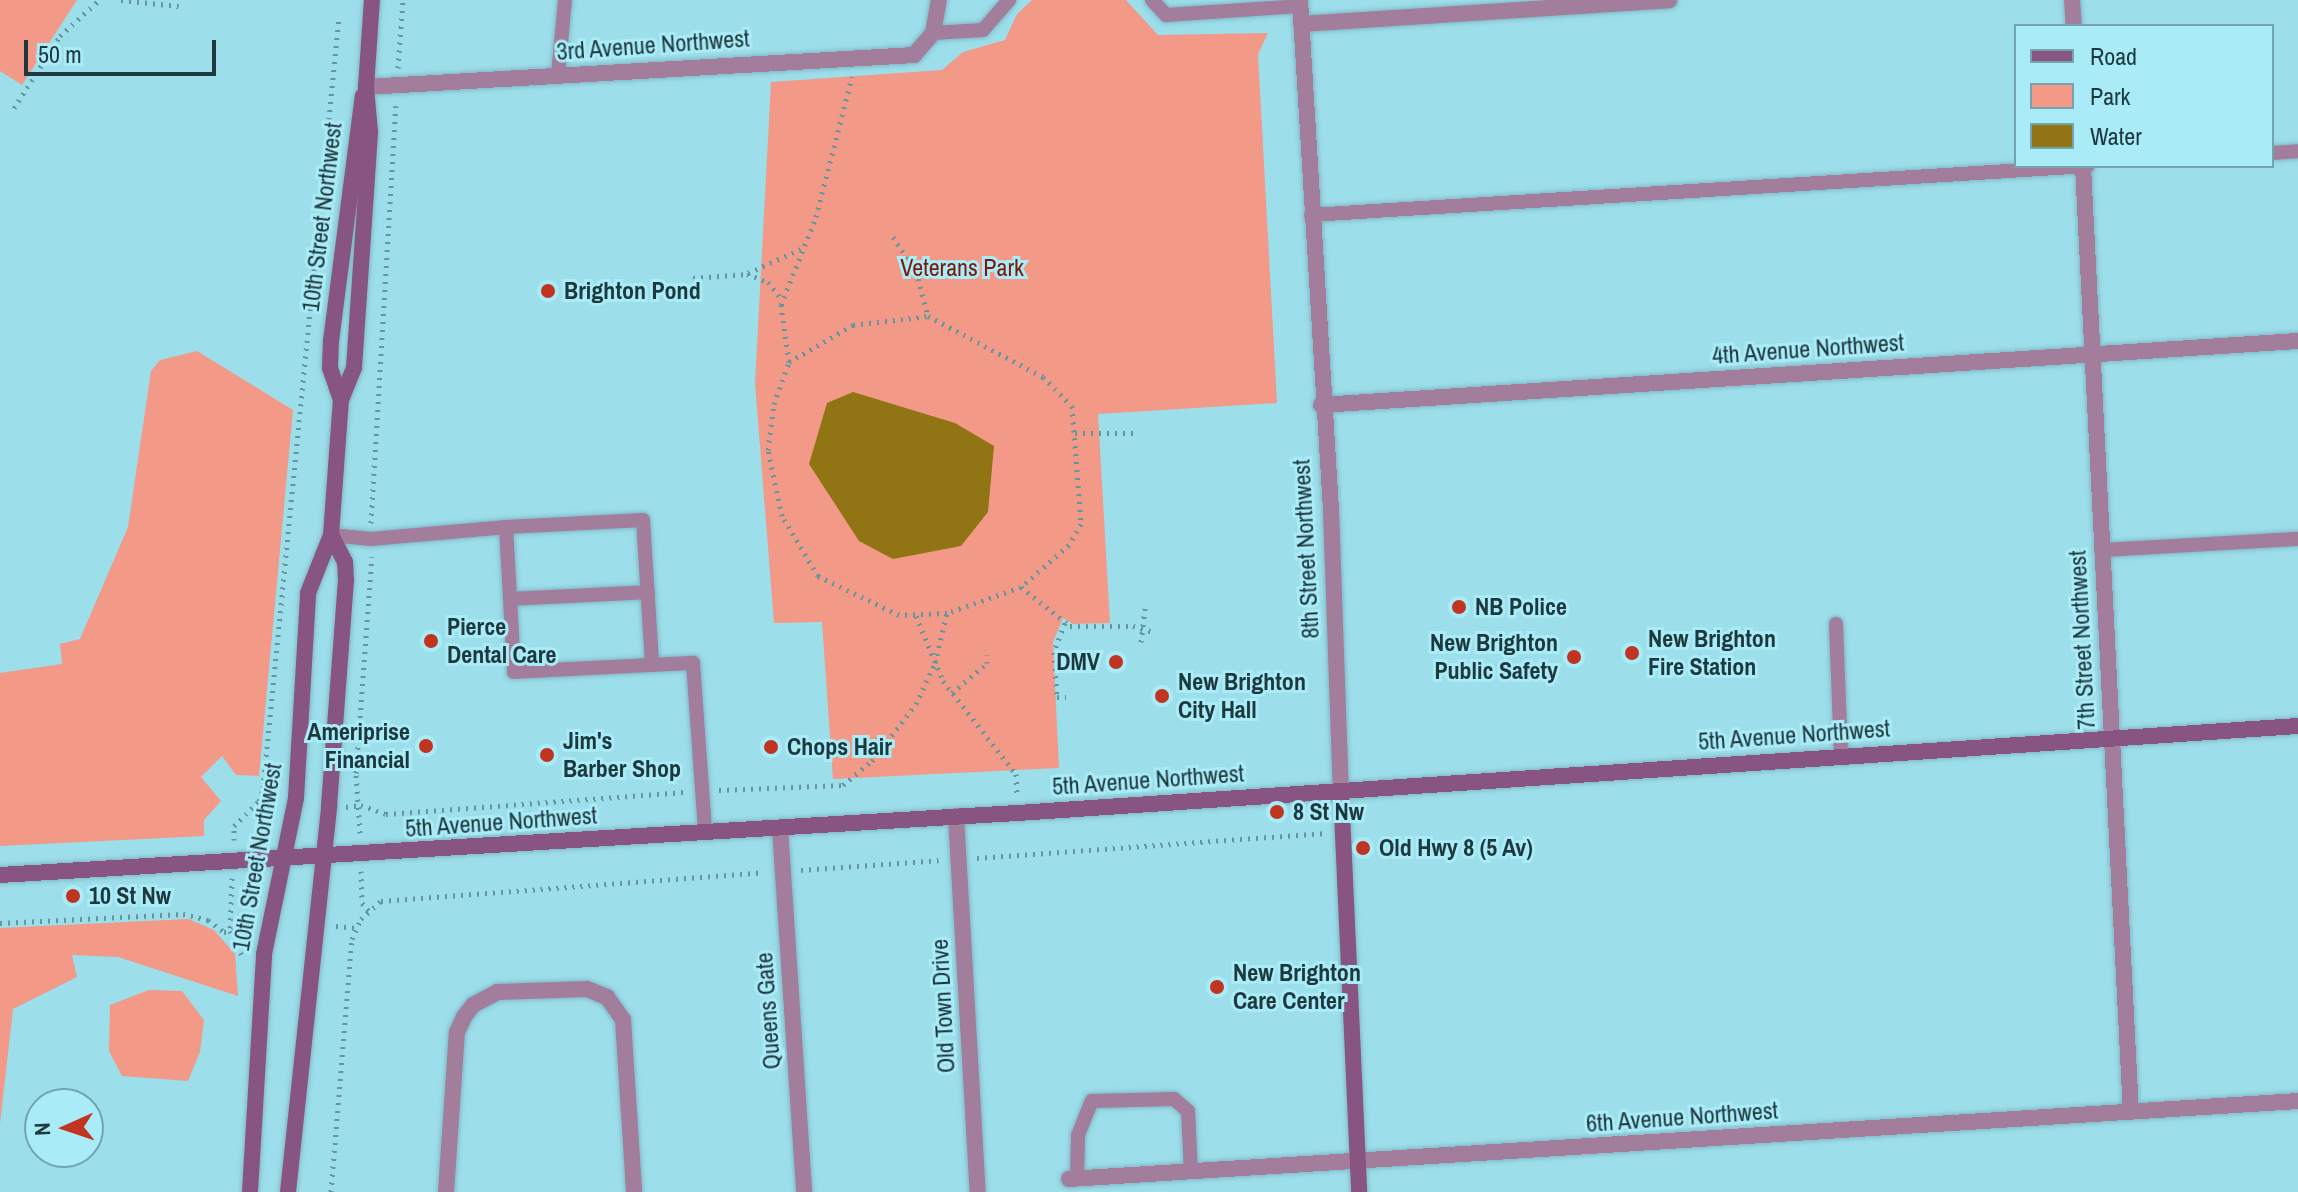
<!DOCTYPE html>
<html>
<head>
<meta charset="utf-8">
<style>
  body { margin:0 }
  #map { position:relative; width:2298px; height:1192px; overflow:hidden; background:#9ddeeb; font-family:"Archivo Narrow",sans-serif }
  div>[style] { position:absolute }
  .green>* { inset:0; background:#f29988 }
  .water>* { inset:0; background:#917514 }
  .path>* { height:5px; margin-top:-2.5px; transform-origin:0; background:repeating-linear-gradient(90deg,#65969f 0 2px,transparent 0 8px) }
  .roads { filter:drop-shadow(0 0 2px #81bac5) drop-shadow(0 0 2px #81bac5) }
  .lane>* { height:14px; margin:-7px; padding:0 7px; transform-origin:7px; border-radius:7px; background:#a27d9c }
  .street>* { height:16px; margin:-8px; padding:0 8px; transform-origin:8px; border-radius:8px; background:#a27d9c }
  .secondary>* { height:16px; margin:-8px; padding:0 8px; transform-origin:8px; border-radius:8px; background:#885482 }
  .dots>* { width:22px; height:22px; translate:-50% -50%; box-sizing:border-box; border:4px solid #aaebf8; border-radius:50% }
  span { translate:-50% -50%; white-space:nowrap; text-align:center; line-height:1.15; -webkit-text-stroke:6px #aaebf8; paint-order:stroke }
  .street-label { font-size:24px; color:#1e393e }
  .park-label { font-size:24px; color:#7b190b }
  .poi-label { font-size:24px; color:#1e393e; font-weight:700 }
  .left { translate:0 -50%; text-align:left }
  .right { translate:-100% -50%; text-align:right }
  .legend { position:absolute; left:2014px; top:24px; width:260px; height:144px; box-sizing:border-box; background:#aaebf8; border:2px solid #72a4ae; margin:0; padding:10px 14px; list-style:none; font-size:24px; color:#1e393e }
  .legend li { display:flex; align-items:center; gap:16px; height:40px }
  .legend b { width:40px; border:2px solid #72a4ae }
  .north { position:absolute; left:24px; top:1088px; width:80px; height:80px; box-sizing:border-box; background:#aaebf8; border:2px solid #72a4ae; border-radius:50%; rotate:267deg; font-size:22px; font-weight:700; line-height:32px; text-align:center; color:#1e393e }
  .north::after { content:''; display:block; margin:auto; width:28px; height:36px; background:#c03420; clip-path:polygon(50% 0,100% 100%,50% 72%,0 100%) }
  .scale { position:absolute; left:24px; top:40px; width:192px; height:36px; box-sizing:border-box; border:4px solid #1e393e; border-top:0; padding-left:10px; font-size:24px; line-height:28px; white-space:nowrap; color:#1e393e; -webkit-text-stroke:6px #aaebf8; paint-order:stroke }
</style>
</head>
<body>
<div id="map">
  <div class="green">
    <div style="clip-path:polygon(0 0,77px 0,22px 85px,0 71px)"></div>
    <div style="clip-path:polygon(1032px 0,1126px 0,1158px 35px,1268px 33px,1258px 54px,1277px 403px,1098px 414px,1110px 623px,1073px 624px,1063px 618px,1053px 642px,1059px 768px,833px 779px,822px 622px,774px 623px,755px 383px,771px 82px,942px 70px,963px 52px,1005px 40px,1017px 14px)"></div>
    <div style="clip-path:polygon(197px 351px,293px 410px,259px 776px,236px 775px,222px 756px,201px 777px,221px 801px,204px 820px,204px 836px,0 846px,0 673px,62px 664px,60px 644px,80px 639px,128px 527px,151px 371px,160px 360px)"></div>
    <div style="clip-path:polygon(188px 919px,214px 930px,235px 954px,238px 996px,118px 957px,72px 955px,77px 977px,13px 1009px,0 1124px,0 928px)"></div>
    <div style="clip-path:polygon(149px 990px,182px 991px,204px 1020px,200px 1052px,188px 1081px,122px 1076px,109px 1051px,110px 1005px)"></div>
  </div>
  <div class="water">
    <div style="clip-path:polygon(853px 392px,955px 423px,994px 446px,988px 512px,961px 546px,893px 559px,859px 541px,809px 464px,827px 403px)"></div>
  </div>
  <div class="path">
    <div style="left:121px;top:0;width:58px;rotate:5.9deg"></div>
    <div style="left:398px;top:68px;width:68px;rotate:-85.8deg"></div>
    <div style="left:14px;top:108px;width:85px;rotate:-57.4deg"></div>
    <div style="left:60px;top:36px;width:53px;rotate:-42.7deg"></div>
    <div style="left:893px;top:237px;width:41px;rotate:55.9deg"></div>
    <div style="left:916px;top:271px;width:47px;rotate:75.1deg"></div>
    <div style="left:748px;top:273px;width:60px;rotate:-24.4deg"></div>
    <div style="left:693px;top:278px;width:54px;rotate:-4.2deg"></div>
    <div style="left:747px;top:274px;width:22px;rotate:21deg"></div>
    <div style="left:768px;top:282px;width:22px;rotate:51deg"></div>
    <div style="left:789px;top:362px;width:74px;rotate:-30deg"></div>
    <div style="left:853px;top:325px;width:76px;rotate:-6.8deg"></div>
    <div style="left:928px;top:316px;width:130px;rotate:27.9deg"></div>
    <div style="left:1043px;top:377px;width:41px;rotate:45deg"></div>
    <div style="left:1072px;top:406px;width:118px;rotate:85.6deg"></div>
    <div style="left:1081px;top:524px;width:24px;rotate:120deg"></div>
    <div style="left:1069px;top:545px;width:64px;rotate:138.8deg"></div>
    <div style="left:1021px;top:587px;width:78px;rotate:160.6deg"></div>
    <div style="left:947px;top:613px;width:48px;rotate:177.6deg"></div>
    <div style="left:899px;top:615px;width:90px;rotate:-154.3deg"></div>
    <div style="left:818px;top:576px;width:70px;rotate:-121deg"></div>
    <div style="left:782px;top:516px;width:67px;rotate:-102deg"></div>
    <div style="left:768px;top:450px;width:46px;rotate:-82.6deg"></div>
    <div style="left:774px;top:404px;width:45px;rotate:-70.3deg"></div>
    <div style="left:789px;top:362px;width:58px;rotate:-98deg"></div>
    <div style="left:781px;top:305px;width:95px;rotate:-68.3deg"></div>
    <div style="left:816px;top:217px;width:145px;rotate:-75.6deg"></div>
    <div style="left:1075px;top:433px;width:60px"></div>
    <div style="left:371px;top:523px;width:418px;rotate:-86.6deg"></div>
    <div style="left:1021px;top:587px;width:63px;rotate:38.5deg"></div>
    <div style="left:1070px;top:626px;width:63px"></div>
    <div style="left:1133px;top:626px;width:21px;rotate:17deg"></div>
    <div style="left:916px;top:616px;width:70px;rotate:67.4deg"></div>
    <div style="left:943px;top:681px;width:118px;rotate:51.9deg"></div>
    <div style="left:1016px;top:774px;width:22px;rotate:87deg"></div>
    <div style="left:1065px;top:623px;width:31px;rotate:111deg"></div>
    <div style="left:1054px;top:652px;width:45px;rotate:86.2deg"></div>
    <div style="left:1057px;top:697px;width:9px"></div>
    <div style="left:1141px;top:642px;width:39px;rotate:-83deg"></div>
    <div style="left:1256px;top:678px;width:39px;rotate:-3deg"></div>
    <div style="left:952px;top:693px;width:46px;rotate:-40.6deg"></div>
    <div style="left:987px;top:663px;width:8px;rotate:-90deg"></div>
    <div style="left:719px;top:790px;width:124px;rotate:-2.3deg"></div>
    <div style="left:843px;top:785px;width:38px;rotate:-40deg"></div>
    <div style="left:872px;top:761px;width:72px;rotate:-52.3deg"></div>
    <div style="left:916px;top:704px;width:45px;rotate:-65.1deg"></div>
    <div style="left:935px;top:663px;width:51px;rotate:-76.5deg"></div>
    <div style="left:346px;top:807px;width:15px;rotate:-8deg"></div>
    <div style="left:361px;top:805px;width:27px;rotate:20deg"></div>
    <div style="left:386px;top:814px;width:300px;rotate:-4.2deg"></div>
    <div style="left:360px;top:833px;width:60px;rotate:-93.8deg"></div>
    <div style="left:356px;top:773px;width:217px;rotate:-85.8deg"></div>
    <div style="left:234px;top:840px;width:14px;rotate:-90deg"></div>
    <div style="left:234px;top:826px;width:35px;rotate:-45deg"></div>
    <div style="left:259px;top:801px;width:14px;rotate:-73deg"></div>
    <div style="left:263px;top:788px;width:775px;rotate:-84.37deg"></div>
    <div style="left:977px;top:858px;width:350px;rotate:-4.1deg"></div>
    <div style="left:801px;top:870px;width:138px;rotate:-4.1deg"></div>
    <div style="left:361px;top:871px;width:32px;rotate:88deg"></div>
    <div style="left:362px;top:903px;width:11px;rotate:49deg"></div>
    <div style="left:232px;top:878px;width:53px;rotate:92.2deg"></div>
    <div style="left:230px;top:931px;width:30px;rotate:64deg"></div>
    <div style="left:0;top:923px;width:183px;rotate:-2.8deg"></div>
    <div style="left:183px;top:914px;width:26px;rotate:13deg"></div>
    <div style="left:208px;top:920px;width:20px;rotate:37deg"></div>
    <div style="left:224px;top:932px;width:26px;rotate:-4deg"></div>
    <div style="left:336px;top:926px;width:20px;rotate:6deg"></div>
    <div style="left:331px;top:1192px;width:254px;rotate:-85.3deg"></div>
    <div style="left:352px;top:939px;width:22px;rotate:-66deg"></div>
    <div style="left:361px;top:919px;width:27px;rotate:-42deg"></div>
    <div style="left:381px;top:901px;width:384px;rotate:-4.3deg"></div>
  </div>
  <div class="roads">
    <div class="lane">
      <div style="left:1152px;top:0;width:21px;rotate:47deg"></div>
      <div style="left:1166px;top:15px;width:134px;rotate:-3.8deg"></div>
      <div style="left:933px;top:33px;width:50px;rotate:-3.4deg"></div>
      <div style="left:983px;top:30px;width:40px;rotate:-49deg"></div>
      <div style="left:558px;top:75px;width:75px;rotate:-84.7deg"></div>
      <div style="left:2272px;top:153px;width:26px;rotate:-4deg"></div>
      <div style="left:1311px;top:215px;width:778px;rotate:-3.61deg"></div>
      <div style="left:506px;top:527px;width:137px;rotate:-2.9deg"></div>
      <div style="left:643px;top:520px;width:145px;rotate:86.4deg"></div>
      <div style="left:331px;top:535px;width:40px;rotate:5.7deg"></div>
      <div style="left:371px;top:539px;width:136px;rotate:-5.1deg"></div>
      <div style="left:506px;top:527px;width:145px;rotate:86.8deg"></div>
      <div style="left:514px;top:672px;width:179px;rotate:-2.9deg"></div>
      <div style="left:693px;top:663px;width:169px;rotate:85.9deg"></div>
      <div style="left:2101px;top:550px;width:197px;rotate:-3.2deg"></div>
      <div style="left:511px;top:599px;width:137px;rotate:-2.9deg"></div>
      <div style="left:1836px;top:624px;width:132px;rotate:87.8deg"></div>
      <div style="left:1077px;top:1179px;width:44px;rotate:-88.7deg"></div>
      <div style="left:1078px;top:1135px;width:37px;rotate:-68deg"></div>
      <div style="left:1092px;top:1101px;width:82px;rotate:-1.4deg"></div>
      <div style="left:1174px;top:1099px;width:18px;rotate:41deg"></div>
      <div style="left:1188px;top:1111px;width:61px;rotate:87.2deg"></div>
    </div>
    <div class="street">
      <div style="left:1300px;top:0;width:511px;rotate:86.52deg"></div>
      <div style="left:1331px;top:510px;width:281px;rotate:88deg"></div>
      <div style="left:2072px;top:0;width:26px;rotate:86deg"></div>
      <div style="left:1301px;top:24px;width:369px;rotate:-3.7deg"></div>
      <div style="left:366px;top:87px;width:549px;rotate:-3.34deg"></div>
      <div style="left:914px;top:55px;width:29px;rotate:-49deg"></div>
      <div style="left:933px;top:33px;width:34px;rotate:-80deg"></div>
      <div style="left:2083px;top:166px;width:947px;rotate:87.1deg"></div>
      <div style="left:1321px;top:405px;width:979px;rotate:-3.75deg"></div>
      <div style="left:956px;top:816px;width:377px;rotate:86.7deg"></div>
      <div style="left:780px;top:828px;width:365px;rotate:86.2deg"></div>
      <div style="left:1069px;top:1179px;width:1231px;rotate:-3.63deg"></div>
      <div style="left:446px;top:1192px;width:160px;rotate:-86.1deg"></div>
      <div style="left:457px;top:1032px;width:17px;rotate:-65deg"></div>
      <div style="left:464px;top:1017px;width:15px;rotate:-53deg"></div>
      <div style="left:473px;top:1005px;width:27px;rotate:-28deg"></div>
      <div style="left:497px;top:992px;width:90px;rotate:-1.9deg"></div>
      <div style="left:587px;top:989px;width:22px;rotate:22deg"></div>
      <div style="left:607px;top:997px;width:28px;rotate:55deg"></div>
      <div style="left:623px;top:1020px;width:172px;rotate:86.3deg"></div>
    </div>
    <div class="secondary">
      <div style="left:341px;top:400px;width:34px;rotate:-109deg"></div>
      <div style="left:330px;top:368px;width:27px;rotate:-88deg"></div>
      <div style="left:331px;top:341px;width:247px;rotate:-82.6deg"></div>
      <div style="left:1341px;top:791px;width:401px;rotate:87.4deg"></div>
      <div style="left:0;top:875px;width:1020px;rotate:-3.49deg"></div>
      <div style="left:1018px;top:813px;width:1283px;rotate:-3.89deg"></div>
      <div style="left:250px;top:1192px;width:238px;rotate:-86.6deg"></div>
      <div style="left:264px;top:954px;width:159px;rotate:-78.4deg"></div>
      <div style="left:296px;top:798px;width:205px;rotate:-86.6deg"></div>
      <div style="left:308px;top:593px;width:62px;rotate:-68.4deg"></div>
      <div style="left:331px;top:535px;width:135px;rotate:-85.8deg"></div>
      <div style="left:341px;top:400px;width:35px;rotate:-68deg"></div>
      <div style="left:354px;top:368px;width:237px;rotate:-86.1deg"></div>
      <div style="left:370px;top:132px;width:45px;rotate:-95.1deg"></div>
      <div style="left:366px;top:87px;width:87px;rotate:-86.1deg"></div>
      <div style="left:288px;top:1192px;width:388px;rotate:-83.9deg"></div>
      <div style="left:329px;top:806px;width:227px;rotate:-85.7deg"></div>
      <div style="left:346px;top:580px;width:18px;rotate:-93deg"></div>
      <div style="left:345px;top:562px;width:30px;rotate:-117deg"></div>
    </div>
  </div>
  <div class="dots">
    <div style="left:548px;top:291px;background:#c03420"></div>
    <div style="left:1459px;top:607px;background:#c03420"></div>
    <div style="left:431px;top:641px;background:#c03420"></div>
    <div style="left:1632px;top:653px;background:#c03420"></div>
    <div style="left:1574px;top:657px;background:#c03420"></div>
    <div style="left:1116px;top:662px;background:#c03420"></div>
    <div style="left:1162px;top:696px;background:#c03420"></div>
    <div style="left:426px;top:746px;background:#c03420"></div>
    <div style="left:771px;top:747px;background:#c03420"></div>
    <div style="left:547px;top:755px;background:#c03420"></div>
    <div style="left:1277px;top:812px;background:#c03420"></div>
    <div style="left:1363px;top:848px;background:#c03420"></div>
    <div style="left:73px;top:896px;background:#c03420"></div>
    <div style="left:1217px;top:987px;background:#c03420"></div>
  </div>
  <div class="street-label">
    <span style="left:653px;top:45px;rotate:-4deg">3rd Avenue Northwest</span>
    <span style="left:322px;top:217px;rotate:-83deg">10th Street Northwest</span>
    <span style="left:1808px;top:349px;rotate:-4deg">4th Avenue Northwest</span>
    <span style="left:1306px;top:549px;rotate:-93deg">8th Street Northwest</span>
    <span style="left:2082px;top:640px;rotate:-93deg">7th Street Northwest</span>
    <span style="left:1794px;top:735px;rotate:-4deg">5th Avenue Northwest</span>
    <span style="left:1148px;top:780px;rotate:-4deg">5th Avenue Northwest</span>
    <span style="left:501px;top:822px;rotate:-4deg">5th Avenue Northwest</span>
    <span style="left:257px;top:857px;rotate:-80deg">10th Street Northwest</span>
    <span style="left:943px;top:1006px;rotate:-93deg">Old Town Drive</span>
    <span style="left:768px;top:1011px;rotate:-94deg">Queens Gate</span>
    <span style="left:1682px;top:1117px;rotate:-4deg">6th Avenue Northwest</span>
  </div>
  <div class="park-label">
    <span style="left:962px;top:268px">Veterans Park</span>
  </div>
  <div class="poi-label">
    <span class="left" style="left:564px;top:291px">Brighton Pond</span>
    <span class="left" style="left:1475px;top:607px">NB Police</span>
    <span class="left" style="left:447px;top:641px">Pierce<br>Dental Care</span>
    <span class="left" style="left:1648px;top:653px">New Brighton<br>Fire Station</span>
    <span class="right" style="left:1558px;top:657px">New Brighton<br>Public Safety</span>
    <span class="right" style="left:1100px;top:662px">DMV</span>
    <span class="left" style="left:1178px;top:696px">New Brighton<br>City Hall</span>
    <span class="right" style="left:410px;top:746px">Ameriprise<br>Financial</span>
    <span class="left" style="left:563px;top:755px">Jim's<br>Barber Shop</span>
    <span class="left" style="left:787px;top:747px">Chops Hair</span>
    <span class="left" style="left:1293px;top:812px">8 St Nw</span>
    <span class="left" style="left:1379px;top:848px">Old Hwy 8 (5 Av)</span>
    <span class="left" style="left:89px;top:896px">10 St Nw</span>
    <span class="left" style="left:1233px;top:987px">New Brighton<br>Care Center</span>
  </div>
  <ul class="legend">
  <li><b style="height:10px;background:#885482"></b>Road</li>
  <li><b style="height:22px;background:#f29988"></b>Park</li>
  <li><b style="height:22px;background:#917514"></b>Water</li>
  </ul>
  <div class="north">N</div>
  <div class="scale">50 m</div>
</div>
</body>
</html>
